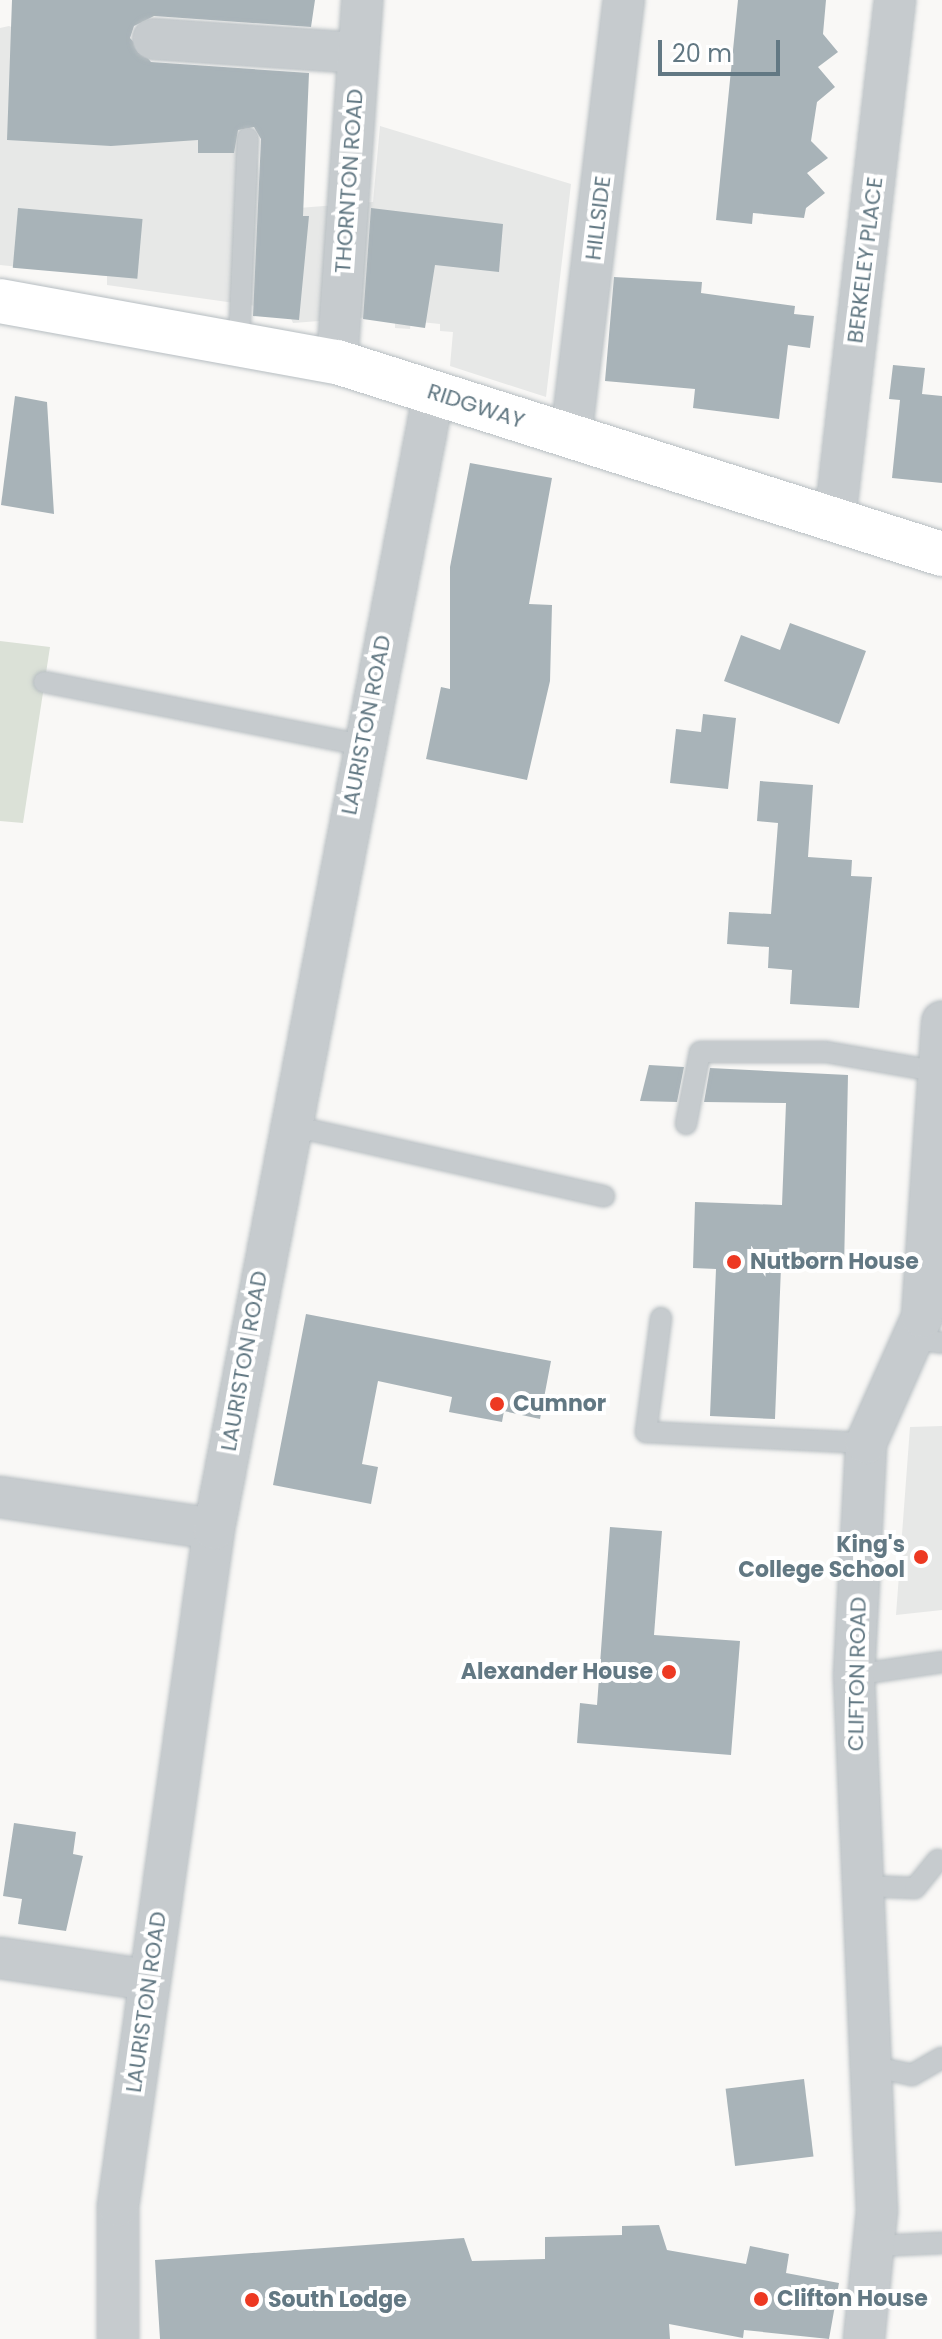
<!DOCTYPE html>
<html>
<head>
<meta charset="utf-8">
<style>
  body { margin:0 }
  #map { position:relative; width:942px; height:2339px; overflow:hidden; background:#f9f8f6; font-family:Poppins,sans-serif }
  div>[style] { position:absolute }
  .built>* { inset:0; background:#e7e8e7 }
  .green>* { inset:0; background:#dbe1d7 }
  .building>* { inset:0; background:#a8b3b8; transform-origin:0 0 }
  .roads { filter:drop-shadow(0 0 2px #b6bdc1) drop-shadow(0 0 2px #b6bdc1) }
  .lane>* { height:20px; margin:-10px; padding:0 10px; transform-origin:10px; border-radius:10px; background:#c6cbce }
  .street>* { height:40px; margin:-20px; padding:0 20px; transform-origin:20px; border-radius:20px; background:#c6cbce }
  .secondary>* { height:44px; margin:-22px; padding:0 22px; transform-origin:22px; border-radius:22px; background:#fff }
  .dots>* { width:22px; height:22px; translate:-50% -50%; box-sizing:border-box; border:4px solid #fff; border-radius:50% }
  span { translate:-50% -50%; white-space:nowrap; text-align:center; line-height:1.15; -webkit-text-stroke:8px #fff; paint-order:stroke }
  .street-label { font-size:22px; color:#627883 }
  .poi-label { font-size:22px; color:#627883; font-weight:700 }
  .left { translate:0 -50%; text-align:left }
  .right { translate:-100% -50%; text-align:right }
  .scale { position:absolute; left:658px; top:40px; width:122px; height:36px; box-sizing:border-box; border:4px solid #627883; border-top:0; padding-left:10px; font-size:24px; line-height:28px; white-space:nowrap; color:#627883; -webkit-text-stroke:6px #fff; paint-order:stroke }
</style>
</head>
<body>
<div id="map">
  <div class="built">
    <div style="clip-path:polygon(9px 26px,241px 121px,255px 132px,262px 211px,373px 202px,380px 126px,571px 184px,546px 397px,450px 366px,453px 332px,440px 331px,440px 324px,411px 321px,410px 329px,395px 328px,395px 320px,372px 317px,293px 323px,289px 314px,256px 306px,107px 285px,107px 276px,0 265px,0 28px)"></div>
    <div style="clip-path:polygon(942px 1426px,942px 1610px,896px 1615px,910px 1427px)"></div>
  </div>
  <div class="green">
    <div style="clip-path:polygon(0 641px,50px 647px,23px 823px,0 821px)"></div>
  </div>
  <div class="building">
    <div style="clip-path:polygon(12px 0,315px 0,311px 27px,154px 16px,134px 26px,130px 38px,151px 62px,309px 73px,303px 216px,309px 216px,299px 320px,253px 316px,261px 139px,254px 127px,238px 130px,234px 153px,198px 153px,198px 140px,111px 146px,7px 140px)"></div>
    <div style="clip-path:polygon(738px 0,826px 0,823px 34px,838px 52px,818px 67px,835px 87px,817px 102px,811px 141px,828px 158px,807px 173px,825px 193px,806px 208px,804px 218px,753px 213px,752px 224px,716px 220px)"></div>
    <div style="left:18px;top:208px;width:125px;height:60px;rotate:5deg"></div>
    <div style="clip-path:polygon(371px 208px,503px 224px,499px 272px,435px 265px,425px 328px,363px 319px)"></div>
    <div style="clip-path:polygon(614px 277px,702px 282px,701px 293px,795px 306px,794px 314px,814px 316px,810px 348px,788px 345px,779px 419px,693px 408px,695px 389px,605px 381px)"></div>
    <div style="clip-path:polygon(893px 365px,925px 368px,922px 394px,942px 396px,942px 483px,892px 478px,900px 400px,889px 399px)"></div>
    <div style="clip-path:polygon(15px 396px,47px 402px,54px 514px,1px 505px)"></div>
    <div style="clip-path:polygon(470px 463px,552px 478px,529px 604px,552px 605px,550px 681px,527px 780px,426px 759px,441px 687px,450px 689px,450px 567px)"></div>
    <div style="clip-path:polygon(790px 623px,866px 651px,839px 724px,724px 681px,741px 635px,780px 650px)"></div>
    <div style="clip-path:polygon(703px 714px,736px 718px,728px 789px,670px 783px,676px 729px,701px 732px)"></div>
    <div style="clip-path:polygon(760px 781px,813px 785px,808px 857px,852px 860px,851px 876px,872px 877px,859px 1008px,790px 1004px,792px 970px,768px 968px,769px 947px,727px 944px,729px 912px,771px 914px,778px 823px,757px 821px)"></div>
    <div style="clip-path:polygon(649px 1065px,684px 1067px,677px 1102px,640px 1101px)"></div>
    <div style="clip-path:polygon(710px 1068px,848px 1075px,844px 1269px,781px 1267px,775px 1419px,710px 1416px,716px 1269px,693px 1268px,695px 1202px,782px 1205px,786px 1103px,704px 1102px)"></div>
    <div style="clip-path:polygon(306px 1314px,551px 1361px,540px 1419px,504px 1411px,502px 1422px,449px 1412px,452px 1397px,378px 1381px,362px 1464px,378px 1467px,371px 1504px,273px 1485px)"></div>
    <div style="clip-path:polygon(610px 1527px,662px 1531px,654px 1635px,740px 1641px,731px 1755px,577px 1743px,580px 1703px,597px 1705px)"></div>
    <div style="clip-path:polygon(14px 1823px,76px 1832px,73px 1854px,83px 1856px,66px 1931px,18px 1924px,22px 1899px,3px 1896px)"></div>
    <div style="left:804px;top:2079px;width:78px;height:79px;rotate:83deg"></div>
    <div style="clip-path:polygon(659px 2225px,667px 2250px,746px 2264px,750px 2246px,789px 2254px,786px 2273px,839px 2283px,829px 2339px,744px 2330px,743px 2338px,669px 2324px,670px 2339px,160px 2339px,155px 2260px,464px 2238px,472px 2261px,545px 2259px,545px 2237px,622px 2235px,622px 2226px)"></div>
  </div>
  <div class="roads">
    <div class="lane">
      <div style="left:239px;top:341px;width:203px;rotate:-87.5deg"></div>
      <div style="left:44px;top:682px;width:324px;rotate:11.2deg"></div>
      <div style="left:686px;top:1124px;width:73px;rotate:-79deg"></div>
      <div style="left:700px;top:1052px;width:126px"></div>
      <div style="left:826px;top:1052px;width:115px;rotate:10deg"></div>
      <div style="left:288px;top:1125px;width:324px;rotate:12.7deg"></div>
      <div style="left:661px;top:1318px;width:115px;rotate:97.5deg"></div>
      <div style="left:646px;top:1432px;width:220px;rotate:2.9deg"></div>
      <div style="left:915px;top:1339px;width:27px;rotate:8deg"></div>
      <div style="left:854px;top:1675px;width:89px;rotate:-8.4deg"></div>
      <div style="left:865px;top:1886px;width:50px;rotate:2.3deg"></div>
      <div style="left:915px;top:1888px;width:36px;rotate:-51deg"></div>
      <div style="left:875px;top:2067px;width:38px;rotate:12deg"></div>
      <div style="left:912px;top:2075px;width:34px;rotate:-30deg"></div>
      <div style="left:875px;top:2246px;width:67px;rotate:-2.6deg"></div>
    </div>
    <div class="street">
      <div style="left:153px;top:39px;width:203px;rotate:3.9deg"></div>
      <div style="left:337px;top:362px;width:363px;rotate:-86deg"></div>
      <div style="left:571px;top:436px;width:439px;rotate:-83.1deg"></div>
      <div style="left:835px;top:519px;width:522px;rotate:-83.41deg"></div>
      <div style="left:0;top:1497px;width:216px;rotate:8.5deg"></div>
      <div style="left:0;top:1958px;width:151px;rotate:8.4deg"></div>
      <div style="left:118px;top:2339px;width:133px;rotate:-90deg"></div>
      <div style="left:118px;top:2206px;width:684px;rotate:-81.93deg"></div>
      <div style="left:214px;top:1529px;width:1158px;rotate:-79.05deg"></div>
      <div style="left:864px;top:2339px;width:129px;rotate:-84.2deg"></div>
      <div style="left:877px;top:2211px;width:536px;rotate:-92.46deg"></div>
      <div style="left:854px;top:1675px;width:232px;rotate:-87deg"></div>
      <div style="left:866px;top:1443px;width:138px;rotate:-66deg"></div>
      <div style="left:922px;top:1317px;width:296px;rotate:-86.1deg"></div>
    </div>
    <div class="secondary">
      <div style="left:0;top:301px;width:342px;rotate:10.3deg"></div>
      <div style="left:337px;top:362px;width:635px;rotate:17.61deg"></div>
    </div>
  </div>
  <div class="dots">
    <div style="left:734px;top:1262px;background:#ed3922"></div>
    <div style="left:497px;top:1404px;background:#ed3922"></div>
    <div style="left:921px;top:1557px;background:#ed3922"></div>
    <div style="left:669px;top:1672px;background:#ed3922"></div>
    <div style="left:761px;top:2299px;background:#ed3922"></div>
    <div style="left:252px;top:2300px;background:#ed3922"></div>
  </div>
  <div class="street-label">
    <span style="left:349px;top:181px;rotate:-86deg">THORNTON ROAD</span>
    <span style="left:598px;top:218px;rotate:-83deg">HILLSIDE</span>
    <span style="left:865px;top:260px;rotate:-83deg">BERKELEY PLACE</span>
    <span style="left:476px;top:406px;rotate:18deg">RIDGWAY</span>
    <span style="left:366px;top:725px;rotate:-79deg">LAURISTON ROAD</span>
    <span style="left:244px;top:1361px;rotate:-80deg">LAURISTON ROAD</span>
    <span style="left:857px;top:1674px;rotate:-89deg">CLIFTON ROAD</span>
    <span style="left:146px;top:2002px;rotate:-82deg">LAURISTON ROAD</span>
  </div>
  <div class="poi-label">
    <span class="left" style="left:750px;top:1262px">Nutborn House</span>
    <span class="left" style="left:513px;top:1404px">Cumnor</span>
    <span class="right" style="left:905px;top:1557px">King's<br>College School</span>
    <span class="right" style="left:653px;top:1672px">Alexander House</span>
    <span class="left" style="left:777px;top:2299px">Clifton House</span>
    <span class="left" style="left:268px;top:2300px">South Lodge</span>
  </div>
  <div class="scale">20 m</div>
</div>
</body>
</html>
